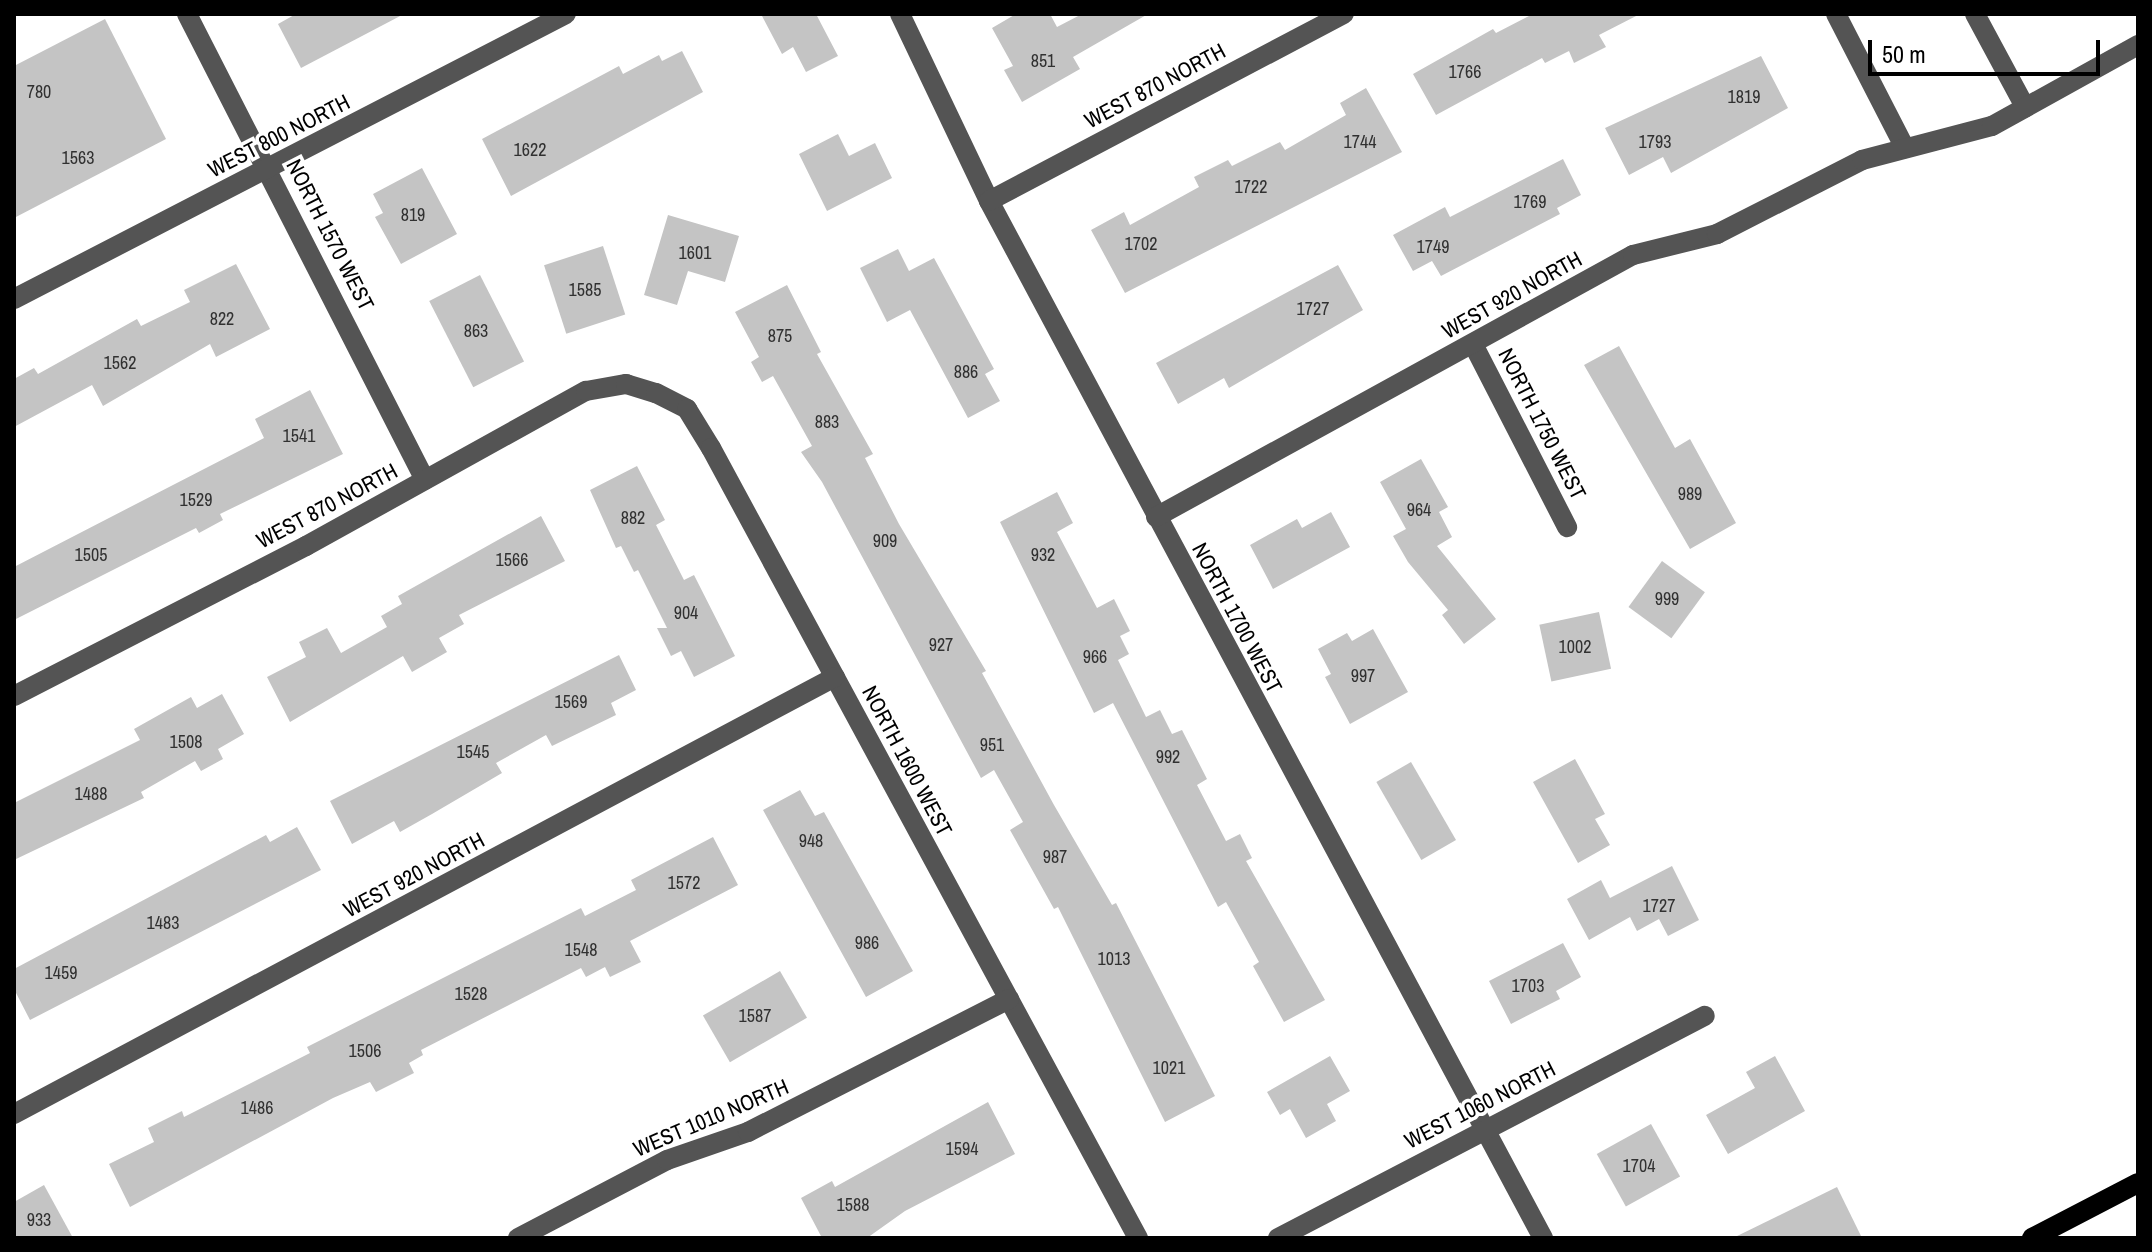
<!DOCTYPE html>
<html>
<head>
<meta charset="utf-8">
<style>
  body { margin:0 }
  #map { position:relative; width:2152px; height:1252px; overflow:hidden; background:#fff; font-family:"Archivo Narrow",sans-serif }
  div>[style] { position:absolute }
  .building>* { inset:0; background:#c4c4c4; transform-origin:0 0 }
  .minor>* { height:20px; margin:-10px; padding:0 10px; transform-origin:10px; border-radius:10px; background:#545454 }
  .major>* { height:20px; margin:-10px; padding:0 10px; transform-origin:10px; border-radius:10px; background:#000 }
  span { translate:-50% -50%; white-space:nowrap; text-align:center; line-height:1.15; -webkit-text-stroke:7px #fff; paint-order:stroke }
  .number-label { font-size:18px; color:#313131 }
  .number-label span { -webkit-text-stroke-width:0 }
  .street-label { font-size:22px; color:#000 }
  .frame { position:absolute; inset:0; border:16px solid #000; pointer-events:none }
  .scale { position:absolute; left:1868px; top:40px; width:232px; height:36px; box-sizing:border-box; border:4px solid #000; border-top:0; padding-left:10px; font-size:24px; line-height:28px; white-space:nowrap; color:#000; -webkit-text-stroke:6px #fff; paint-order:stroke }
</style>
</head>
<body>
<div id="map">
  <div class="building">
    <div style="clip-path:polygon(296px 14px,404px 14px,301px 68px,278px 24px)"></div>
    <div style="clip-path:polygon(761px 14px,816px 14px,838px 56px,806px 72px,793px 47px,782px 54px)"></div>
    <div style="clip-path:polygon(1016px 14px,1050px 14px,1057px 27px,1082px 14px,1148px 14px,1073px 57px,1080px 69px,1022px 102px,1004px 70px,1013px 66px,992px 28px)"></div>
    <div style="clip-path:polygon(1533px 14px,1640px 14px,1599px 35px,1606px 47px,1574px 63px,1569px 51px,1545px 63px,1542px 58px,1436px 115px,1413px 74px,1493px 29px,1496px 33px)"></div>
    <div style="clip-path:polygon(105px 19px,166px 139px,14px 218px,14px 66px)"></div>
    <div style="clip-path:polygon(682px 51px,703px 92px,511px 196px,482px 139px,619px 66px,623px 74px,659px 55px,662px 61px)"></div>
    <div style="clip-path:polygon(1761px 56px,1788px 108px,1671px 173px,1663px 157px,1629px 175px,1605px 128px)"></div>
    <div style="clip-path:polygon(1366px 88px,1402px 152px,1125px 293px,1091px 230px,1124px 212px,1130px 225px,1199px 187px,1194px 177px,1228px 160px,1232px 166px,1280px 142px,1285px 150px,1346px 115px,1340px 103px)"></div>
    <div style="clip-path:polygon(838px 134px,849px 156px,875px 143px,892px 178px,827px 211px,799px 154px)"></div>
    <div style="clip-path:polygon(1563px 159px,1581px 195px,1557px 208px,1560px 214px,1441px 276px,1432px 261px,1413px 271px,1393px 235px,1445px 207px,1450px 217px)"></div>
    <div style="clip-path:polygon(422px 168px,457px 234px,401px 264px,375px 217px,383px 213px,373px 194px)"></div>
    <div style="clip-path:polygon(668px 215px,739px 236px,725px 282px,688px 271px,677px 305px,644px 295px)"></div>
    <div style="left:603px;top:246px;width:72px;height:62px;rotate:72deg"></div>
    <div style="clip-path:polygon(898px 249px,909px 271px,934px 258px,994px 369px,985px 374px,1000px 401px,968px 418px,910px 310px,887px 322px,860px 268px)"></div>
    <div style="clip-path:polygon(236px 264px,270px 329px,216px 357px,210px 344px,103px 406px,92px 385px,14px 427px,14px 379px,34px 368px,38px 374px,137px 319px,141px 326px,190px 302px,184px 290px)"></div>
    <div style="clip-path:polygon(1338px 265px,1363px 310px,1229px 388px,1224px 378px,1178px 404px,1156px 363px)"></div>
    <div style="left:480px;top:275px;width:97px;height:57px;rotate:63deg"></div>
    <div style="clip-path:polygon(787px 285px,821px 352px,817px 354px,873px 454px,865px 458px,899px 524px,986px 671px,982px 673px,1054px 805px,1112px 905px,1116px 903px,1215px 1096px,1165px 1122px,1058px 907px,1054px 909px,1010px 830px,1023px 822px,994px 770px,981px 778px,822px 482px,801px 452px,812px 446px,773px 376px,762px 382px,751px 362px,759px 357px,735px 312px)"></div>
    <div style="clip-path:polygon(1619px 346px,1675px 448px,1690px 439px,1736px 523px,1690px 549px,1584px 365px)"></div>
    <div style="clip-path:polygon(310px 390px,343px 454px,220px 514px,223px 520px,199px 533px,196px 528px,14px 620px,14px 567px,264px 438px,255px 419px)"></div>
    <div style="clip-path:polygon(1421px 459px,1448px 507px,1439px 512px,1452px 537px,1437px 546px,1496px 619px,1464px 644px,1442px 615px,1448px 610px,1408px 562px,1393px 536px,1406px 529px,1380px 482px)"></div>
    <div style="clip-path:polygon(637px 466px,665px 520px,656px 525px,684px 580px,694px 575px,735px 656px,694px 677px,681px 651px,671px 656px,657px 628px,667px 628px,638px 570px,634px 572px,621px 546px,616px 548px,590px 490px)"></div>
    <div style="clip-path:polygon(1057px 492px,1073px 523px,1057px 532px,1097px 608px,1114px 599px,1130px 631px,1120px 636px,1129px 654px,1118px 660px,1146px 717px,1160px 710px,1172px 734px,1182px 730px,1207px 779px,1197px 785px,1226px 841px,1240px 834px,1252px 858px,1246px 861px,1325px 1000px,1284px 1022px,1253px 966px,1259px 962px,1226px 902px,1218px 907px,1113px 703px,1094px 713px,1000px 522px)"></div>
    <div style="clip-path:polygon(1331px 512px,1350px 547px,1273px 589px,1250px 545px,1297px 519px,1302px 528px)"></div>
    <div style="clip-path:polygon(541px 516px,565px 561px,459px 615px,464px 624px,439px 638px,447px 652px,412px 672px,403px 656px,290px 722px,267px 677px,306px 657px,299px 642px,327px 628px,341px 653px,387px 627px,381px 616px,402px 604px,398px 596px)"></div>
    <div style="left:1662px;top:561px;width:53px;height:57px;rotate:36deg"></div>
    <div style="left:1599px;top:612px;width:58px;height:61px;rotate:78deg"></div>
    <div style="clip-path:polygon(1373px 629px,1408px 692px,1350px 724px,1325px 677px,1331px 674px,1318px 649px,1347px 633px,1352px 641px)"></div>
    <div style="clip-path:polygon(619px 655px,636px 690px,611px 703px,616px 715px,552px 746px,546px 735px,496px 763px,502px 773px,432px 814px,400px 832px,394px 821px,352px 844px,330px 801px)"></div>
    <div style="clip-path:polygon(222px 694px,244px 734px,218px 749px,223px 759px,201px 771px,195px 761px,141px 792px,144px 798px,14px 860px,14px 803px,140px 740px,134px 729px,191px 697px,197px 708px)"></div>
    <div style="clip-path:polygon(1575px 759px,1605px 814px,1595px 819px,1610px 845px,1578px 863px,1533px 782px)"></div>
    <div style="left:1411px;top:762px;width:90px;height:40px;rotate:60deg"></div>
    <div style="clip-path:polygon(800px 790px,815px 816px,824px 812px,913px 971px,866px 997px,763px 810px)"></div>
    <div style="clip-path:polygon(297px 827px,321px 870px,30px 1020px,14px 989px,14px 969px,266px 835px,270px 842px)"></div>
    <div style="clip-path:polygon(713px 837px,738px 885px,630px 941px,641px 962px,610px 977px,605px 967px,586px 977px,581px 968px,421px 1050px,423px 1055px,409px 1063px,414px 1073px,376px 1092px,370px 1082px,333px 1098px,130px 1207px,109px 1164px,154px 1142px,148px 1128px,182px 1111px,184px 1117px,310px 1053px,307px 1047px,581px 908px,585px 916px,636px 890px,631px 880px)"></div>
    <div style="clip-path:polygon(1672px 866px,1699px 920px,1668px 936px,1659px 919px,1637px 931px,1630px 917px,1589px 940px,1567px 899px,1601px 880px,1610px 898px)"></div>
    <div style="clip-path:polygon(1563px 943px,1581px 977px,1556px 991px,1560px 999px,1511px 1024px,1489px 981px)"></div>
    <div style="left:780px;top:971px;width:54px;height:89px;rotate:60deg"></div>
    <div style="clip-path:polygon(1330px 1056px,1350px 1091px,1327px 1104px,1336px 1121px,1306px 1138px,1290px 1109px,1280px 1115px,1267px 1092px)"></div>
    <div style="clip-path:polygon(1775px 1056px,1805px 1111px,1728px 1154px,1706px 1115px,1755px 1088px,1746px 1072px)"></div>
    <div style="clip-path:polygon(988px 1102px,1015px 1154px,905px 1211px,867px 1238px,822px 1238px,801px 1198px,832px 1181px,835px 1187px)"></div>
    <div style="left:1651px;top:1124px;width:60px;height:62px;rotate:61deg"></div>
    <div style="clip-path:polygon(44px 1185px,73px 1238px,14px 1238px,14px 1202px)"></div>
    <div style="clip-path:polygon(1837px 1187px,1862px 1238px,1733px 1238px)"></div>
  </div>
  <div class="minor">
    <div style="left:187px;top:14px;width:523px;rotate:62.95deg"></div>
    <div style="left:900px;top:14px;width:207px;rotate:64.5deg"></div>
    <div style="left:989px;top:201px;width:1176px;rotate:61.89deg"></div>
    <div style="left:1836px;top:14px;width:151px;rotate:62.8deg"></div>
    <div style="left:1975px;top:14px;width:106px;rotate:61.7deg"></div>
    <div style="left:989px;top:201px;width:401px;rotate:-27.8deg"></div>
    <div style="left:14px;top:299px;width:621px;rotate:-27.31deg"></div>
    <div style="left:1473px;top:344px;width:206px;rotate:62.8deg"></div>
    <div style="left:1156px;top:517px;width:544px;rotate:-28.78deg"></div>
    <div style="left:1633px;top:255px;width:87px;rotate:-14deg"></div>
    <div style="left:1717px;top:234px;width:163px;rotate:-27deg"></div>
    <div style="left:1862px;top:160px;width:134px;rotate:-14.7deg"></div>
    <div style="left:1992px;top:126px;width:167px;rotate:-29deg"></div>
    <div style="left:14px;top:696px;width:328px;rotate:-27.2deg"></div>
    <div style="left:306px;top:546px;width:320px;rotate:-29deg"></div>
    <div style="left:586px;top:391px;width:41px;rotate:-9.9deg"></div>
    <div style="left:626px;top:384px;width:31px;rotate:17deg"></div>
    <div style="left:656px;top:393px;width:35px;rotate:27deg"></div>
    <div style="left:687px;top:409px;width:46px;rotate:58.4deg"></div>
    <div style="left:711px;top:448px;width:898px;rotate:61.61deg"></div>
    <div style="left:14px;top:1114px;width:930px;rotate:-28.03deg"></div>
    <div style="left:518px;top:1238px;width:168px;rotate:-27.6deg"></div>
    <div style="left:667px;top:1160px;width:86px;rotate:-19.1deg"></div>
    <div style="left:748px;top:1132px;width:293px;rotate:-27deg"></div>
    <div style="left:1278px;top:1238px;width:481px;rotate:-27.5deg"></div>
  </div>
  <div class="major">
    <div style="left:2032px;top:1238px;width:119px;rotate:-27.4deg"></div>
  </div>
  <div class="number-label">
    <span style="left:1043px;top:61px">851</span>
    <span style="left:1465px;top:72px">1766</span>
    <span style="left:39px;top:92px">780</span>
    <span style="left:1744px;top:97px">1819</span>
    <span style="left:1360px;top:142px">1744</span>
    <span style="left:1655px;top:142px">1793</span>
    <span style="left:530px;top:150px">1622</span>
    <span style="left:78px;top:158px">1563</span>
    <span style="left:1251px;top:187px">1722</span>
    <span style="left:1530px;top:202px">1769</span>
    <span style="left:413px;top:215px">819</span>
    <span style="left:1141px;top:244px">1702</span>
    <span style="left:1433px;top:247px">1749</span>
    <span style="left:695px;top:253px">1601</span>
    <span style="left:585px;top:290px">1585</span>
    <span style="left:1313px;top:309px">1727</span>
    <span style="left:222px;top:319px">822</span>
    <span style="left:476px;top:331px">863</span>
    <span style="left:780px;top:336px">875</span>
    <span style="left:120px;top:363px">1562</span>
    <span style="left:966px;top:372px">886</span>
    <span style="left:827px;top:422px">883</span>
    <span style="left:299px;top:436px">1541</span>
    <span style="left:1690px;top:494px">989</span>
    <span style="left:196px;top:500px">1529</span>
    <span style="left:1419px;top:510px">964</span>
    <span style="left:633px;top:518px">882</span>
    <span style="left:885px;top:541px">909</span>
    <span style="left:91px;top:555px">1505</span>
    <span style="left:1043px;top:555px">932</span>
    <span style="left:512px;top:560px">1566</span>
    <span style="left:1667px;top:599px">999</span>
    <span style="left:686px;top:613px">904</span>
    <span style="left:941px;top:645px">927</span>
    <span style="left:1575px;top:647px">1002</span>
    <span style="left:1095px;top:657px">966</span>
    <span style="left:1363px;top:676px">997</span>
    <span style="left:571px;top:702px">1569</span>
    <span style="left:186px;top:742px">1508</span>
    <span style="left:992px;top:745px">951</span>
    <span style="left:473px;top:752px">1545</span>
    <span style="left:1168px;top:757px">992</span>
    <span style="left:91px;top:794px">1488</span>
    <span style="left:811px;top:841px">948</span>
    <span style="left:1055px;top:857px">987</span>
    <span style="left:684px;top:883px">1572</span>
    <span style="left:1659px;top:906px">1727</span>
    <span style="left:163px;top:923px">1483</span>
    <span style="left:867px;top:943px">986</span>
    <span style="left:581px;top:950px">1548</span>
    <span style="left:1114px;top:959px">1013</span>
    <span style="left:61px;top:973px">1459</span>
    <span style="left:1528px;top:986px">1703</span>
    <span style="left:471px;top:994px">1528</span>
    <span style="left:755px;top:1016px">1587</span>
    <span style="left:365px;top:1051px">1506</span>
    <span style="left:1169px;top:1068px">1021</span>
    <span style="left:257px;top:1108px">1486</span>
    <span style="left:962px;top:1149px">1594</span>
    <span style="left:1639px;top:1166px">1704</span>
    <span style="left:853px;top:1205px">1588</span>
    <span style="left:39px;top:1220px">933</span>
  </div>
  <div class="street-label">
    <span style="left:1155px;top:86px;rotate:-28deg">WEST 870 NORTH</span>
    <span style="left:279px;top:136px;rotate:-27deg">WEST 800 NORTH</span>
    <span style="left:330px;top:235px;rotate:63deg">NORTH 1570 WEST</span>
    <span style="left:1512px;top:295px;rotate:-29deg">WEST 920 NORTH</span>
    <span style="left:1542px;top:424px;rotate:63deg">NORTH 1750 WEST</span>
    <span style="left:327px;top:506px;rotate:-28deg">WEST 870 NORTH</span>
    <span style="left:1237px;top:618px;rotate:62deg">NORTH 1700 WEST</span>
    <span style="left:907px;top:761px;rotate:62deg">NORTH 1600 WEST</span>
    <span style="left:414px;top:875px;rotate:-28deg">WEST 920 NORTH</span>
    <span style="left:1480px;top:1105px;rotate:-27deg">WEST 1060 NORTH</span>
    <span style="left:711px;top:1118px;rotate:-23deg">WEST 1010 NORTH</span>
  </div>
  <div class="frame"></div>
  <div class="scale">50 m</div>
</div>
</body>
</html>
